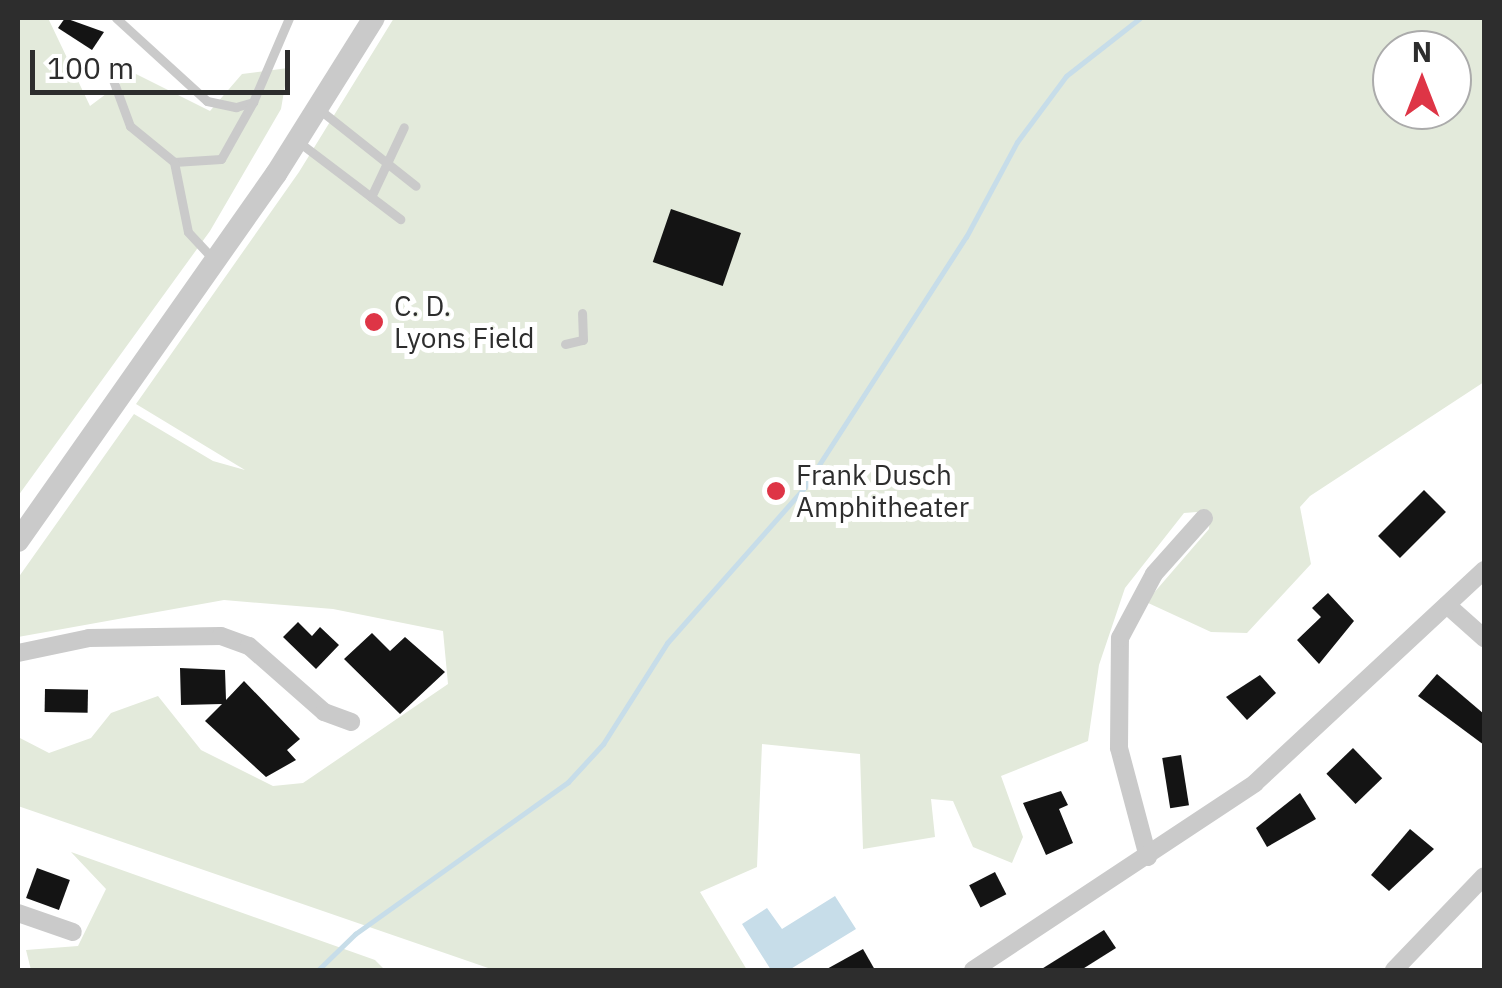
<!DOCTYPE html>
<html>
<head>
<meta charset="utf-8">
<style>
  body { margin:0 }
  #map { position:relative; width:1502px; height:988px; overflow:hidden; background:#fff; font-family:"IBM Plex Sans",sans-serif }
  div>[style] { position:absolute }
  .green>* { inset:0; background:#e3eadb }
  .water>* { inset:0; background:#c7dde9 }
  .stream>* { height:5px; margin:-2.5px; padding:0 2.5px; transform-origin:2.5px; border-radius:2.5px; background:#c7dde9 }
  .building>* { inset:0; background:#141414; transform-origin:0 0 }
  .service>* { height:9px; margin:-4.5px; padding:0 4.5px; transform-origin:4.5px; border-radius:4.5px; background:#cacaca }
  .minor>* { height:18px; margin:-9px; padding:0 9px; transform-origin:9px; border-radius:9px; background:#cacaca }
  .tertiary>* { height:22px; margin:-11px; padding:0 11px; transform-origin:11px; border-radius:11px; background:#cacaca }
  .dots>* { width:28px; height:28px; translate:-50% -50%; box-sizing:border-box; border:5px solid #fff; border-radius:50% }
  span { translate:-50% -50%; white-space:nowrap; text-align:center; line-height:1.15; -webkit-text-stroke:10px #fff; paint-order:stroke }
  .poi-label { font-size:28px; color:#2d2d2d }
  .left { translate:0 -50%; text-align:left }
  .frame { position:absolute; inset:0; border:20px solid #2d2d2d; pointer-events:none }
  .north { position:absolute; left:1372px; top:30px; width:100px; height:100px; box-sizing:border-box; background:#fff; border:2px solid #ababab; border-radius:50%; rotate:0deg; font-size:28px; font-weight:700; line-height:40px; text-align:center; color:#2d2d2d }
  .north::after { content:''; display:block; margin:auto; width:35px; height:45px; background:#de3546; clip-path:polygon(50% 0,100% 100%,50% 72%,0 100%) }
  .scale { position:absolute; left:30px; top:50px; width:260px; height:45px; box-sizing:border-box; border:5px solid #2d2d2d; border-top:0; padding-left:12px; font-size:30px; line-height:35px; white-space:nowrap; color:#2d2d2d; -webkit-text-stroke:8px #fff; paint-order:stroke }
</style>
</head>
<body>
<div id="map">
  <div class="green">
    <div style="clip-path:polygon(18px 18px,48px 18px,90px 106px,134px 73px,210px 111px,242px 74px,288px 68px,281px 109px,210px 231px,18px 496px)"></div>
    <div style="clip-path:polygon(evenodd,394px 18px,1484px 18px,1484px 382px,1310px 496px,1300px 507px,1311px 564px,1247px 633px,1211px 632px,1146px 602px,1209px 529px,1210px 511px,1184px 513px,1125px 588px,1099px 665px,1088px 741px,1001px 776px,1023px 837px,1012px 863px,973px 847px,953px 801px,931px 799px,935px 837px,863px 849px,860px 754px,762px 744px,757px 867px,700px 892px,747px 970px,494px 970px,18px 806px,18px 737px,49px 753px,91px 738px,111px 713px,158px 696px,201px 750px,273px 786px,303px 783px,448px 684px,443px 631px,333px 609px,224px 600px,18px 637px,18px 578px,134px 414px,213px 461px,245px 470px,136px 404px,299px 172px,394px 18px,1392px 50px,1452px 50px,1452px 110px,1392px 110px,1392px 50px)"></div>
    <div style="clip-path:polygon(71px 852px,375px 960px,385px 970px,31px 970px,26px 950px,78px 946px,106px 889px)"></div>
  </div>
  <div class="water">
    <div style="clip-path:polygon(835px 896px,856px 929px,789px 970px,771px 970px,742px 924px,767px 908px,782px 929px)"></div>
  </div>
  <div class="stream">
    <div style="left:318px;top:970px;width:52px;rotate:-44.2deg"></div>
    <div style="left:355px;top:934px;width:262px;rotate:-35.5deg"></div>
    <div style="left:568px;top:782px;width:52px;rotate:-47.4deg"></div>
    <div style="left:603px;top:744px;width:120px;rotate:-57.6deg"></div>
    <div style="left:667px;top:643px;width:207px;rotate:-48.5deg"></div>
    <div style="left:804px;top:488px;width:299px;rotate:-57.2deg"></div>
    <div style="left:966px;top:237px;width:108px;rotate:-61.8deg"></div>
    <div style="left:1017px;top:142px;width:82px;rotate:-53.4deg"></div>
    <div style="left:1066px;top:76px;width:94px;rotate:-38.1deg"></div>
  </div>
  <div class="building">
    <div style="clip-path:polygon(65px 18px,104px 32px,92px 50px,58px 28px)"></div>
    <div style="left:671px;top:209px;width:74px;height:56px;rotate:19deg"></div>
    <div style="left:1424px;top:490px;width:31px;height:65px;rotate:45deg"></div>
    <div style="clip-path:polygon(1328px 593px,1354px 621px,1319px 664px,1297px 640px,1321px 617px,1312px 608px)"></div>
    <div style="clip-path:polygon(298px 622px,312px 636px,320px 627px,339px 645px,316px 669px,283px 637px)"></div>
    <div style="clip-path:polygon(372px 633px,390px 651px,405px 637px,445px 672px,400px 714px,344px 659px)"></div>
    <div style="clip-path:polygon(180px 668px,225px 670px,226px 700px,244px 681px,300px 739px,287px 750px,296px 760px,266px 777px,205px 721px,222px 704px,181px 705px)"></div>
    <div style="clip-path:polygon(1437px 674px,1484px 714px,1484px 745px,1418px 696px)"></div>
    <div style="clip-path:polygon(1260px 675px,1276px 693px,1247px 720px,1226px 697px)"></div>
    <div style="left:45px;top:689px;width:43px;height:23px;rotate:1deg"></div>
    <div style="left:1353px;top:748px;width:42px;height:37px;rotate:46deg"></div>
    <div style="left:1181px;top:755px;width:51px;height:19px;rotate:81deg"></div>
    <div style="clip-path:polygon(1061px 791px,1068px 805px,1059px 809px,1073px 843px,1046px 855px,1023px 803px)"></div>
    <div style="clip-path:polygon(1300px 793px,1316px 819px,1267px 847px,1256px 828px)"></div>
    <div style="clip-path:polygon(1410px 829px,1434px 849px,1389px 891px,1371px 875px)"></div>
    <div style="left:37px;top:868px;width:35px;height:32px;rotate:20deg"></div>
    <div style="left:995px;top:872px;width:25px;height:29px;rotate:63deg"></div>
    <div style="clip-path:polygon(1104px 930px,1116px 948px,1081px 970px,1040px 970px)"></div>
    <div style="clip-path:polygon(863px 949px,875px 970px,825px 970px)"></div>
  </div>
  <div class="service">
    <div style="left:116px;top:18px;width:123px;rotate:42.4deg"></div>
    <div style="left:207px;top:101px;width:30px;rotate:12deg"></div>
    <div style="left:236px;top:107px;width:18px;rotate:-16deg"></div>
    <div style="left:253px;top:102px;width:91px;rotate:-66.8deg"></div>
    <div style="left:113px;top:80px;width:49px;rotate:69.7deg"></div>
    <div style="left:130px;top:126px;width:57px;rotate:39.3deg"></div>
    <div style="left:174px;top:162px;width:47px;rotate:-3.7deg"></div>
    <div style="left:221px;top:159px;width:65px;rotate:-60.7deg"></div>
    <div style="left:320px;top:110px;width:122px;rotate:38.4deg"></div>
    <div style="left:300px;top:143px;width:126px;rotate:37.2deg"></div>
    <div style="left:174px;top:162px;width:71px;rotate:78.7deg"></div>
    <div style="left:188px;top:232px;width:37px;rotate:47deg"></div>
    <div style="left:371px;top:197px;width:77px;rotate:-64.8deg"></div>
    <div style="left:565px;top:344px;width:18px;rotate:-13deg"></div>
    <div style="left:583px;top:340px;width:27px;rotate:-92deg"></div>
  </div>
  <div class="minor">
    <div style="left:1447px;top:605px;width:50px;rotate:41.7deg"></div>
    <div style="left:18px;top:653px;width:73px;rotate:-11.9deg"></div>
    <div style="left:89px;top:638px;width:132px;rotate:-0.9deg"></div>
    <div style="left:221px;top:636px;width:30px;rotate:20deg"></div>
    <div style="left:249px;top:646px;width:100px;rotate:41.3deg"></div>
    <div style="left:324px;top:712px;width:29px;rotate:20deg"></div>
    <div style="left:1148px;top:857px;width:113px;rotate:-104.9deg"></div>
    <div style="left:1119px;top:748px;width:110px;rotate:-89.5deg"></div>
    <div style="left:1120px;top:638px;width:72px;rotate:-62deg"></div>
    <div style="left:1154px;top:574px;width:75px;rotate:-48.2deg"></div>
    <div style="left:18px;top:913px;width:58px;rotate:19.1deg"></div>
    <div style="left:973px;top:970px;width:338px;rotate:-33.5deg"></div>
    <div style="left:1255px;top:783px;width:313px;rotate:-42.9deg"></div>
    <div style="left:1394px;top:970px;width:130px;rotate:-46.2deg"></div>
  </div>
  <div class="tertiary">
    <div style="left:18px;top:541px;width:449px;rotate:-54.9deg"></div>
    <div style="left:276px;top:174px;width:184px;rotate:-57.9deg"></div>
  </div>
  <div class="dots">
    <div style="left:374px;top:322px;background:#de3546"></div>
    <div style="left:776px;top:491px;background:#de3546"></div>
  </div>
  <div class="poi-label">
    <span class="left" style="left:394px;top:322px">C. D.<br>Lyons Field</span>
    <span class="left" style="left:796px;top:491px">Frank Dusch<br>Amphitheater</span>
  </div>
  <div class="frame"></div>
  <div class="north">N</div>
  <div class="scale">100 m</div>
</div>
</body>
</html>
